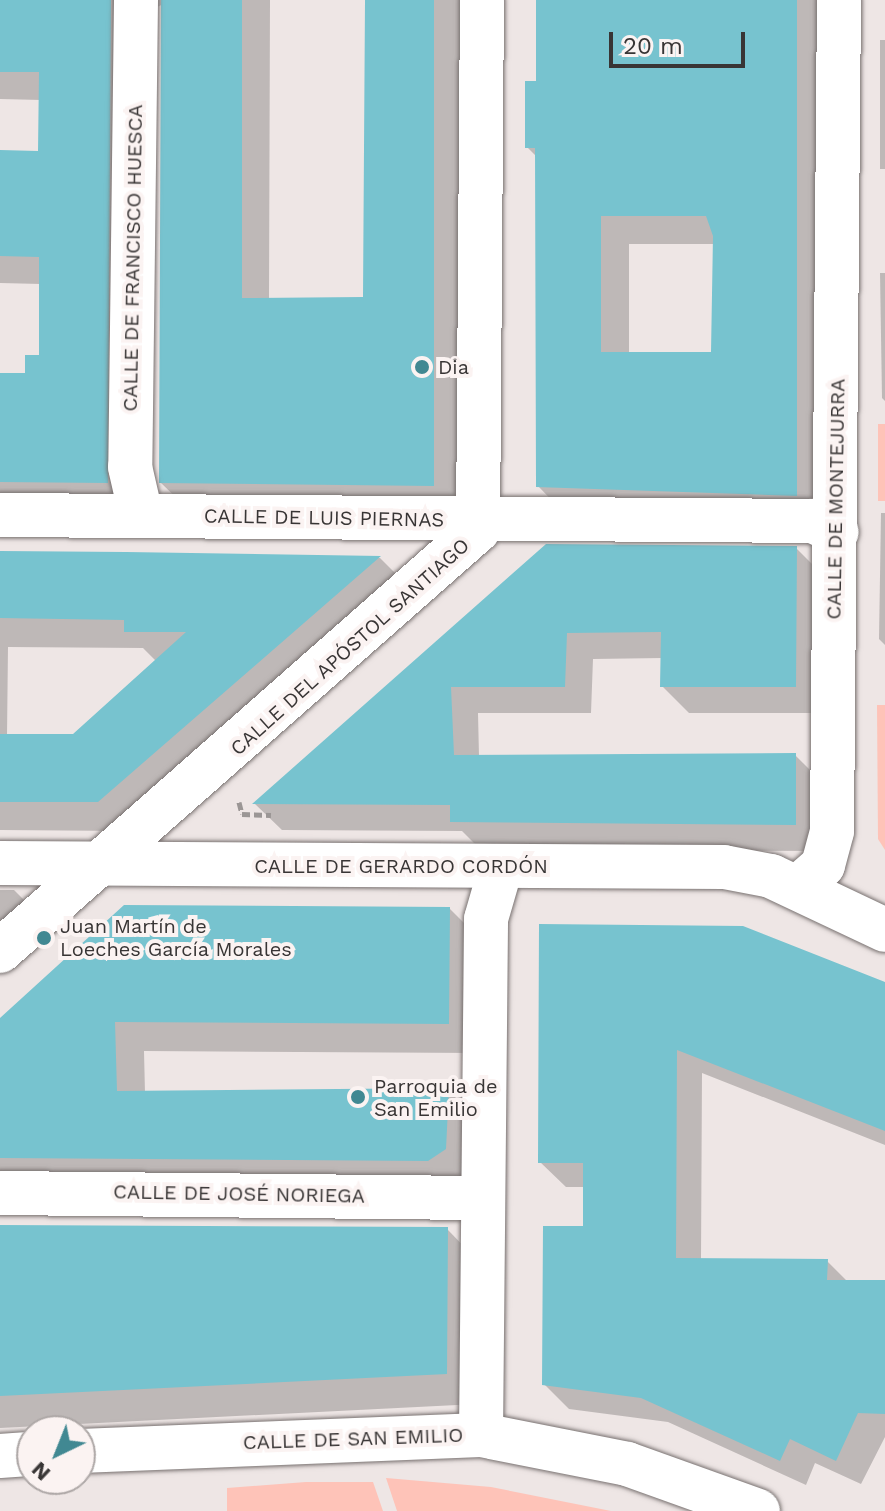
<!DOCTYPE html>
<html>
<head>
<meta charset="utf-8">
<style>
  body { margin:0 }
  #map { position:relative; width:885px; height:1511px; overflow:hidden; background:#eee6e5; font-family:"Work Sans",sans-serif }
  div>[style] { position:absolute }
  .green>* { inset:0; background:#fec3b8; transform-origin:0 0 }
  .shadow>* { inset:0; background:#0003; transform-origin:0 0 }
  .building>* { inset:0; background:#77c3cf }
  .path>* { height:5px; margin-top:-2.5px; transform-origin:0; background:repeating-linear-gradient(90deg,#9b9695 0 8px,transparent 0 12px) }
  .roads { filter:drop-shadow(0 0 2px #787170) drop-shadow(0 0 2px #787170) }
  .minor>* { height:44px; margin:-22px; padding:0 22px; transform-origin:22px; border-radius:22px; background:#fff }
  .dots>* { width:22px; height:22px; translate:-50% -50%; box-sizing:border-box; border:4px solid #fbf3f2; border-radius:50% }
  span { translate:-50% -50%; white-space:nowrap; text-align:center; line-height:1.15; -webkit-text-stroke:8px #fbf3f2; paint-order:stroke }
  .street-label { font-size:20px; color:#383535 }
  .poi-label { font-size:20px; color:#383535 }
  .left { translate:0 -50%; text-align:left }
  .north { position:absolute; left:16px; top:1415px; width:80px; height:80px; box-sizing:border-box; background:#fbf3f2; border:2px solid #ada7a6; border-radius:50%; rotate:223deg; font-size:22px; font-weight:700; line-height:32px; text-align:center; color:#383535 }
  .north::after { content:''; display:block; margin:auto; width:28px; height:36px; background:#418892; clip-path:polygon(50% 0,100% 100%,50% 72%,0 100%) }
  .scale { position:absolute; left:609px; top:32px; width:136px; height:36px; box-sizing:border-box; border:4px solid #383535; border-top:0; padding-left:10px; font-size:24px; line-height:28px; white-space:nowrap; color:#383535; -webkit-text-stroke:6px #fbf3f2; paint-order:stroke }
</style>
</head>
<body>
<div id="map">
  <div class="green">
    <div style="left:878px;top:424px;width:7px;height:77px"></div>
    <div style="clip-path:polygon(877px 705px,885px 705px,885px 850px,878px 839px)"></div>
    <div style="clip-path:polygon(386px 1478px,491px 1487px,611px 1511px,397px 1511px)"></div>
    <div style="clip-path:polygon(306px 1482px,373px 1482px,383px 1511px,227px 1511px,227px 1488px)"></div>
  </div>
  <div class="shadow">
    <div style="clip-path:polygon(0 0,270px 0,269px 300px,365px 299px,367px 0,462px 0,462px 514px,190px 511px,161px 483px,163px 4px,143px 15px,136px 511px,0 510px,0 375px,27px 375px,41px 357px,41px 284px,0 283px,0 152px,40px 153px,41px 100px,0 99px)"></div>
    <div style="clip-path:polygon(evenodd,538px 0,826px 0,825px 524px,566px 515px,538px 486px,537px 157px,527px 147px,538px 83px,538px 0,629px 244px,715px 244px,713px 354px,629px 354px,629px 244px)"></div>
    <div style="left:880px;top:40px;width:5px;height:129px"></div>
    <div style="clip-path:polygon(880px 273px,885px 273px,885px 401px,882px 398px)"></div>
    <div style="clip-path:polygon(881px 513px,885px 513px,885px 645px,879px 639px)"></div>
    <div style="clip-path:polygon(547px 546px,796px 548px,823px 575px,822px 713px,689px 713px,662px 686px,663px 658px,593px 659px,591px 713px,478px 713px,479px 756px,795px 755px,822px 782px,822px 851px,480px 849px,462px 831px,282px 830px,255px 804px)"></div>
    <div style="clip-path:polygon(evenodd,0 553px,380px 558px,408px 586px,128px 831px,0 830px,0 553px,8px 647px,143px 648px,157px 662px,74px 736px,7px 736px,8px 647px)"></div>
    <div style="clip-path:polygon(0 890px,14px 890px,45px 921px,0 961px)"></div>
    <div style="clip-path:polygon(450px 909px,479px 938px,478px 1053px,144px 1051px,145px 1093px,448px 1090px,478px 1120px,467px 1187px,0 1186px,0 1020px)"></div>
    <div style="clip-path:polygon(541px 926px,885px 984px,885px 1145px,702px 1073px,701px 1260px,827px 1261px,848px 1282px,885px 1282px,885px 1437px,861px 1484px,815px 1463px,806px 1485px,668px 1422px,569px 1409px,544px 1384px,585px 1228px,585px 1187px,566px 1187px,540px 1162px)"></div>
    <div style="clip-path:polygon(0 1227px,447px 1229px,478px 1261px,477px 1404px,0 1428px)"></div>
  </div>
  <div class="building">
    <div style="clip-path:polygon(0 0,111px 0,108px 483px,0 482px,0 373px,25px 373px,25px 355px,39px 355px,39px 257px,0 256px,0 150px,38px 151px,39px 72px,0 72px)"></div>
    <div style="clip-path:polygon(161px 0,242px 0,242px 298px,363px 297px,365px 0,434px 0,434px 486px,159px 483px)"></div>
    <div style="clip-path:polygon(evenodd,536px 0,797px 0,797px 496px,536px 487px,535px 148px,525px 148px,525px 81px,536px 81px,536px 0,601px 216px,706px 216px,713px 236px,711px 352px,601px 352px,601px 216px)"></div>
    <div style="clip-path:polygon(546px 544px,797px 546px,796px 687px,660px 687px,661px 632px,567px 633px,565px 687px,451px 687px,454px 755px,796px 753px,796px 825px,450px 822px,450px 805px,252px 804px)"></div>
    <div style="clip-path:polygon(0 551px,126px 552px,381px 556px,98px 802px,0 802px,0 734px,73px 734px,186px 632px,124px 632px,124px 620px,0 618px)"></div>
    <div style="clip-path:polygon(124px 905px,450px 907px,449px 1024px,115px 1022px,117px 1091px,449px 1088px,446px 1149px,428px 1161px,0 1158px,0 1018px)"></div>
    <div style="clip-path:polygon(539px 924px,743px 926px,885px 982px,885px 1131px,677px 1050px,676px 1258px,828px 1259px,827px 1280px,885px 1280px,885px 1414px,858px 1413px,836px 1461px,790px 1439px,780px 1461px,641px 1398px,542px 1385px,543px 1226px,583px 1226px,583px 1163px,538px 1163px)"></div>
    <div style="clip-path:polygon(0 1225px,448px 1227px,447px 1374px,0 1396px)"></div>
  </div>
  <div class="path">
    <div style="left:239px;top:802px;width:12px;rotate:76deg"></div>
    <div style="left:242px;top:814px;width:29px;rotate:2deg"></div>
  </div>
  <div class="roads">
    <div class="minor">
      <div style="left:136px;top:0;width:467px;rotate:90.7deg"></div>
      <div style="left:130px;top:467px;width:49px;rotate:77.1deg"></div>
      <div style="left:0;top:515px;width:813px;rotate:0.42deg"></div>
      <div style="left:813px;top:521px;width:26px;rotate:25deg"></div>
      <div style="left:0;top:863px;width:724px;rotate:0.32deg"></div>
      <div style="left:724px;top:867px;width:48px;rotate:10.8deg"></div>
      <div style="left:771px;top:876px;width:126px;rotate:25.3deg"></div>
      <div style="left:798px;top:887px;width:33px;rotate:-41deg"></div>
      <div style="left:823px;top:865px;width:35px;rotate:-75deg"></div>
      <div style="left:832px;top:831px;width:831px;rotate:-89.52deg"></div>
      <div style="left:0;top:951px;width:637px;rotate:-41.37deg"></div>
      <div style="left:478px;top:530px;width:530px;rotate:-89.57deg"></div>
      <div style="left:0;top:1193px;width:479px;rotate:0.6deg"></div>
      <div style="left:481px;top:1435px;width:516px;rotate:-89.44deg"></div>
      <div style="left:486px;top:919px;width:54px;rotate:-73.9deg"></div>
      <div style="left:80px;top:1451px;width:401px;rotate:-2.3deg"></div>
      <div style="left:481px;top:1435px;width:149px;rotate:11.2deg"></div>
      <div style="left:627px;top:1464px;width:139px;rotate:19.7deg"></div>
      <div style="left:0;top:1456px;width:32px;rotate:-4deg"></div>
    </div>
  </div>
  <div class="dots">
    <div style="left:422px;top:367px;background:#418892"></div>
    <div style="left:44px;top:938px;background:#418892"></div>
    <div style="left:358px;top:1097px;background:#418892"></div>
  </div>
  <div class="street-label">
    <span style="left:133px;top:258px;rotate:-89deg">CALLE DE FRANCISCO HUESCA</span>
    <span style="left:836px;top:499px;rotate:-89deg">CALLE DE MONTEJURRA</span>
    <span style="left:324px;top:518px;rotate:1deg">CALLE DE LUIS PIERNAS</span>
    <span style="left:350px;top:647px;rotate:-42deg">CALLE DEL APÓSTOL SANTIAGO</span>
    <span style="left:401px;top:866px">CALLE DE GERARDO CORDÓN</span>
    <span style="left:239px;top:1194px;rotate:1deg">CALLE DE JOSÉ NORIEGA</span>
    <span style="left:353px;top:1439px;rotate:-2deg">CALLE DE SAN EMILIO</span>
  </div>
  <div class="poi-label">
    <span class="left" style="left:438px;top:367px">Dia</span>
    <span class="left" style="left:60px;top:938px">Juan Martín de<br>Loeches García Morales</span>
    <span class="left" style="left:374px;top:1098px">Parroquia de<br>San Emilio</span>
  </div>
  <div class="north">N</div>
  <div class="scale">20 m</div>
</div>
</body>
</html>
